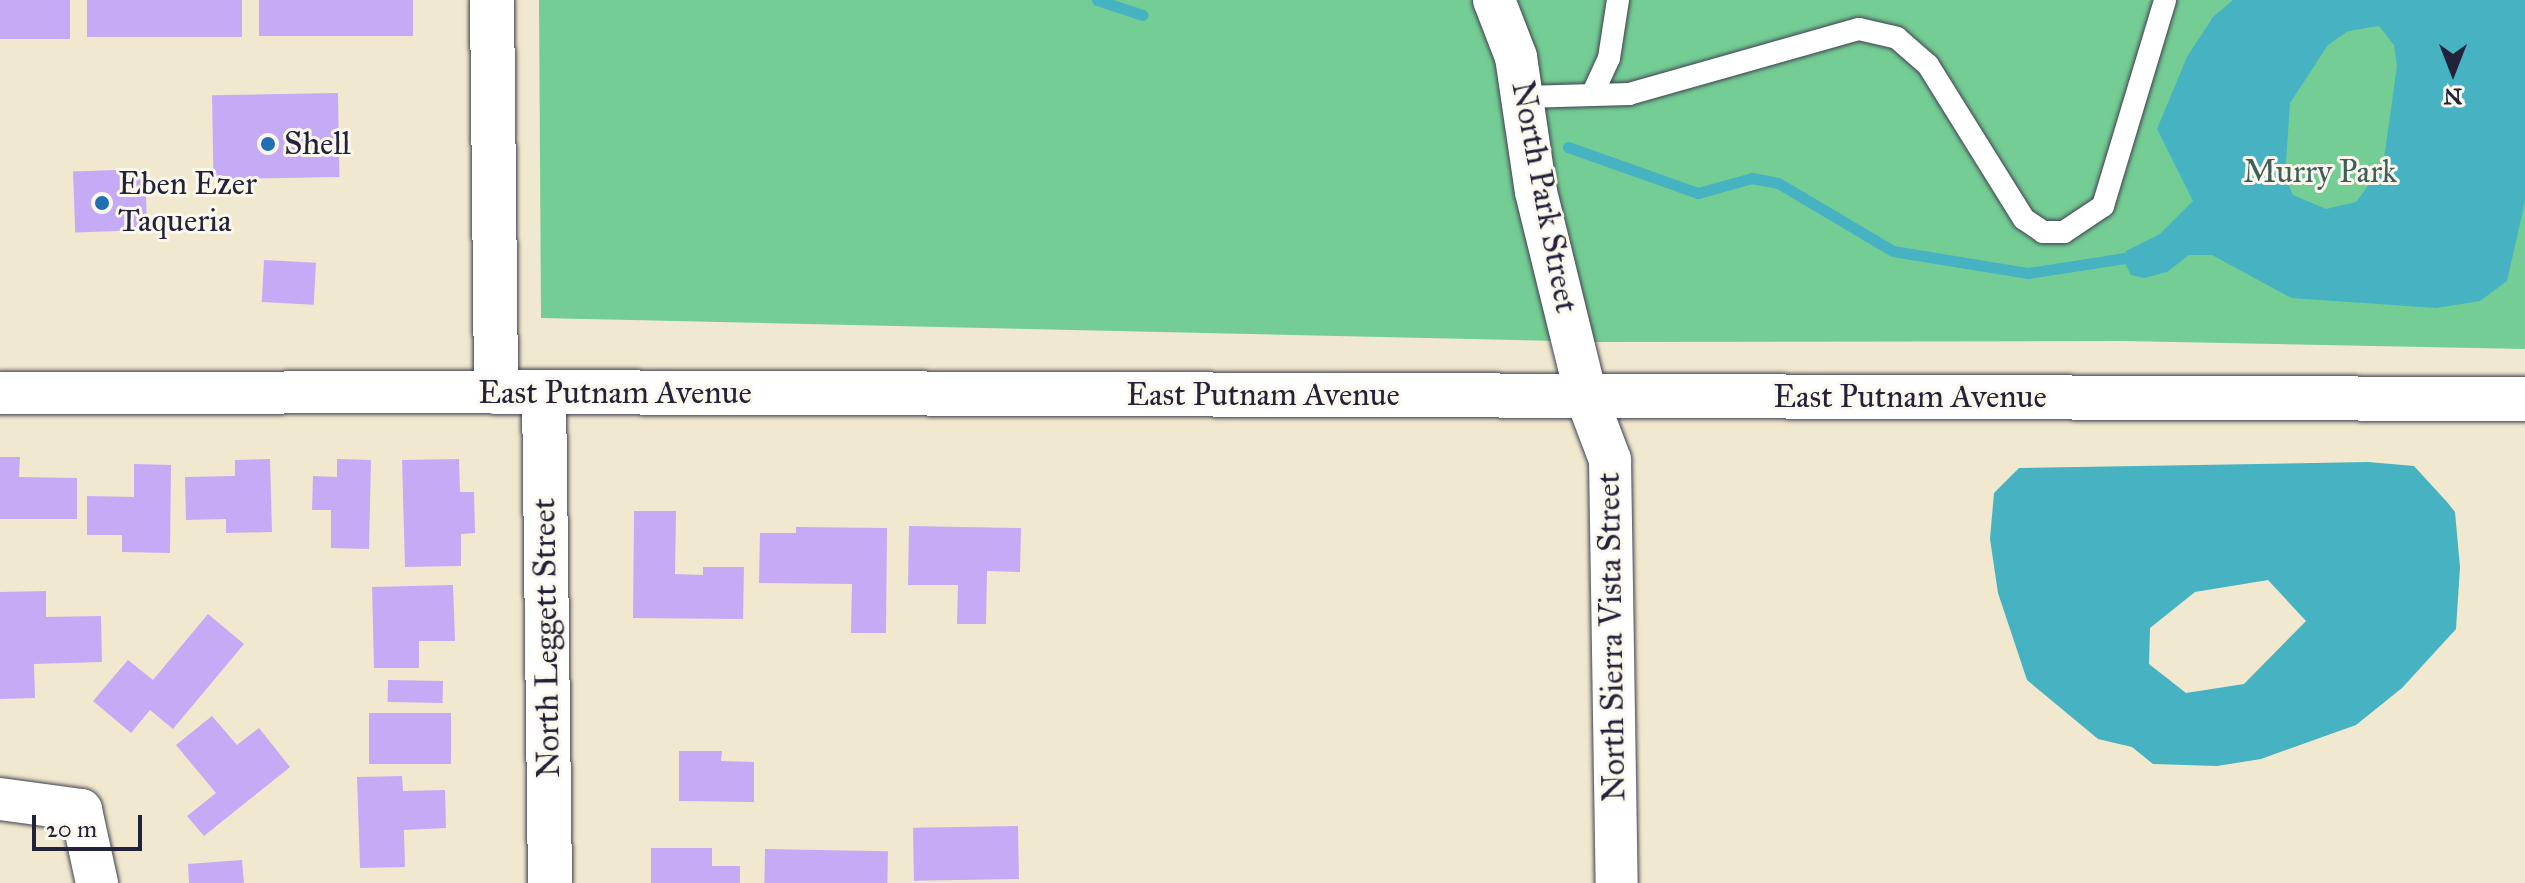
<!DOCTYPE html>
<html>
<head>
<meta charset="utf-8">
<style>
  body { margin:0 }
  #map { position:relative; width:2525px; height:883px; overflow:hidden; background:#f1e9cf; font-family:"IM FELL Great Primer",serif }
  div>[style] { position:absolute }
  .green>* { inset:0; background:#74cd94 }
  .water>* { inset:0; background:#46b2c2 }
  .stream>* { height:11px; margin:-5.5px; padding:0 5.5px; transform-origin:5.5px; border-radius:5.5px; background:#46b2c2 }
  .building>* { inset:0; background:#c5aaf5; transform-origin:0 0 }
  .roads { filter:drop-shadow(0 0 2px #414051) drop-shadow(0 0 2px #414051) }
  .lane>* { height:22px; margin:-11px; padding:0 11px; transform-origin:11px; border-radius:11px; background:#fff }
  .street>* { height:42px; margin:-21px; padding:0 21px; transform-origin:21px; border-radius:21px; background:#fff }
  .secondary>* { height:44px; margin:-22px; padding:0 22px; transform-origin:22px; border-radius:22px; background:#fff }
  .dots>* { width:22px; height:22px; translate:-50% -50%; box-sizing:border-box; border:4px solid #fbf7ec; border-radius:50% }
  span { translate:-50% -50%; white-space:nowrap; text-align:center; line-height:1.15; -webkit-text-stroke:6px #fbf7ec; paint-order:stroke }
  .poi-label { font-size:32px; color:#22223b }
  .left { translate:0 -50%; text-align:left }
  .park-label { font-size:32px; color:#3f5e5a }
  .street-label { font-size:32px; color:#22223b }
  .north { position:absolute; left:2413px; top:32px; width:80px; height:80px; -webkit-text-stroke:6px #fbf7ec; paint-order:stroke; rotate:180deg; font-size:22px; font-weight:700; line-height:32px; text-align:center; color:#22223b }
  .north::after { content:''; display:block; margin:auto; width:28px; height:36px; background:#22223b; clip-path:polygon(50% 0,100% 100%,50% 72%,0 100%) }
  .scale { position:absolute; left:32px; top:815px; width:110px; height:36px; box-sizing:border-box; border:4px solid #22223b; border-top:0; padding-left:10px; font-size:24px; line-height:28px; white-space:nowrap; color:#22223b; -webkit-text-stroke:6px #fbf7ec; paint-order:stroke }
</style>
</head>
<body>
<div id="map">
  <div class="green">
    <div style="clip-path:polygon(539px 0,2525px 0,2525px 349px,2123px 341px,1598px 342px,541px 318px)"></div>
  </div>
  <div class="water">
    <div style="clip-path:polygon(evenodd,2233px 0,2525px 0,2525px 202px,2507px 281px,2480px 301px,2436px 308px,2291px 298px,2212px 255px,2189px 255px,2167px 272px,2144px 278px,2131px 275px,2124px 261px,2126px 251px,2160px 234px,2193px 201px,2157px 129px,2187px 57px,2213px 17px,2233px 0,2379px 26px,2394px 45px,2397px 66px,2383px 166px,2356px 202px,2326px 209px,2293px 195px,2285px 177px,2290px 103px,2328px 45px,2348px 31px,2379px 26px)"></div>
    <div style="clip-path:polygon(evenodd,2368px 462px,2414px 466px,2447px 502px,2455px 512px,2460px 567px,2456px 629px,2402px 688px,2356px 725px,2261px 759px,2217px 766px,2153px 764px,2132px 747px,2098px 739px,2027px 680px,1998px 593px,1990px 539px,1994px 493px,2019px 468px,2368px 462px,2268px 580px,2306px 621px,2244px 684px,2186px 693px,2149px 664px,2150px 628px,2195px 592px,2268px 580px)"></div>
  </div>
  <div class="stream">
    <div style="left:1097px;top:0;width:48px;rotate:18.1deg"></div>
    <div style="left:1568px;top:147px;width:138px;rotate:19.5deg"></div>
    <div style="left:1698px;top:193px;width:56px;rotate:-15.5deg"></div>
    <div style="left:1752px;top:178px;width:26px;rotate:11deg"></div>
    <div style="left:1778px;top:183px;width:134px;rotate:30.6deg"></div>
    <div style="left:1893px;top:251px;width:137px;rotate:9.3deg"></div>
    <div style="left:2028px;top:273px;width:111px;rotate:-8.8deg"></div>
  </div>
  <div class="building">
    <div style="left:0;top:0;width:70px;height:39px"></div>
    <div style="left:87px;top:0;width:155px;height:37px"></div>
    <div style="left:259px;top:0;width:154px;height:36px"></div>
    <div style="left:338px;top:93px;width:84px;height:126px;rotate:89deg"></div>
    <div style="left:145px;top:169px;width:61px;height:72px;rotate:88deg"></div>
    <div style="left:264px;top:260px;width:52px;height:42px;rotate:3deg"></div>
    <div style="clip-path:polygon(0 457px,20px 457px,19px 477px,77px 478px,77px 519px,0 519px)"></div>
    <div style="clip-path:polygon(270px 459px,272px 532px,226px 533px,226px 519px,186px 520px,185px 477px,235px 476px,235px 460px)"></div>
    <div style="clip-path:polygon(337px 459px,371px 460px,369px 549px,331px 548px,331px 510px,312px 510px,313px 476px,337px 477px)"></div>
    <div style="clip-path:polygon(459px 459px,460px 492px,474px 492px,475px 533px,461px 534px,461px 566px,405px 567px,402px 460px)"></div>
    <div style="clip-path:polygon(134px 464px,171px 465px,170px 553px,122px 552px,122px 535px,87px 535px,87px 496px,134px 497px)"></div>
    <div style="clip-path:polygon(634px 511px,676px 511px,675px 574px,703px 575px,703px 567px,744px 567px,743px 619px,633px 618px)"></div>
    <div style="clip-path:polygon(909px 526px,1021px 528px,1020px 572px,987px 571px,986px 624px,957px 624px,958px 585px,908px 585px)"></div>
    <div style="clip-path:polygon(796px 527px,887px 528px,886px 633px,851px 633px,852px 584px,759px 583px,760px 533px,796px 533px)"></div>
    <div style="clip-path:polygon(453px 585px,455px 641px,419px 641px,419px 668px,374px 668px,372px 587px)"></div>
    <div style="clip-path:polygon(46px 591px,46px 617px,101px 616px,102px 662px,34px 664px,35px 698px,0 699px,0 592px)"></div>
    <div style="clip-path:polygon(208px 614px,244px 644px,173px 729px,150px 710px,131px 733px,93px 701px,128px 660px,153px 680px)"></div>
    <div style="left:388px;top:680px;width:55px;height:22px;rotate:1deg"></div>
    <div style="left:451px;top:713px;width:51px;height:82px;rotate:90deg"></div>
    <div style="clip-path:polygon(212px 716px,237px 745px,259px 728px,290px 767px,204px 836px,187px 816px,216px 793px,176px 745px)"></div>
    <div style="clip-path:polygon(679px 751px,722px 751px,721px 761px,754px 762px,754px 802px,679px 801px)"></div>
    <div style="clip-path:polygon(402px 776px,403px 791px,445px 790px,446px 828px,404px 830px,405px 867px,360px 868px,357px 777px)"></div>
    <div style="left:1018px;top:826px;width:53px;height:105px;rotate:89deg"></div>
    <div style="clip-path:polygon(651px 848px,712px 848px,712px 866px,740px 866px,740px 883px,651px 883px)"></div>
    <div style="left:765px;top:849px;width:123px;height:34px;rotate:1deg"></div>
    <div style="clip-path:polygon(242px 860px,244px 883px,189px 883px,188px 864px)"></div>
  </div>
  <div class="roads">
    <div class="lane">
      <div style="left:1592px;top:95px;width:41px;rotate:-65.3deg"></div>
      <div style="left:1609px;top:58px;width:59px;rotate:-81.2deg"></div>
      <div style="left:1524px;top:97px;width:105px;rotate:-1.6deg"></div>
      <div style="left:1629px;top:94px;width:239px;rotate:-15.8deg"></div>
      <div style="left:1859px;top:29px;width:39px;rotate:13deg"></div>
      <div style="left:1897px;top:38px;width:41px;rotate:41.1deg"></div>
      <div style="left:1928px;top:65px;width:181px;rotate:58.1deg"></div>
      <div style="left:2024px;top:219px;width:23px;rotate:34deg"></div>
      <div style="left:2043px;top:232px;width:21px"></div>
      <div style="left:2064px;top:232px;width:47px;rotate:-33.7deg"></div>
      <div style="left:2103px;top:206px;width:215px;rotate:-73.2deg"></div>
    </div>
    <div class="street">
      <div style="left:1494px;top:0;width:61px;rotate:68.9deg"></div>
      <div style="left:1516px;top:57px;width:136px;rotate:81.6deg"></div>
      <div style="left:1536px;top:192px;width:210px;rotate:76.2deg"></div>
      <div style="left:1586px;top:396px;width:68px;rotate:69.4deg"></div>
      <div style="left:1610px;top:460px;width:423px;rotate:89.1deg"></div>
      <div style="left:0;top:393px;width:496px;rotate:-0.1deg"></div>
      <div style="left:0;top:799px;width:82px;rotate:7.7deg"></div>
      <div style="left:81px;top:810px;width:75px;rotate:77.6deg"></div>
    </div>
    <div class="secondary">
      <div style="left:492px;top:0;width:392px;rotate:89.4deg"></div>
      <div style="left:496px;top:392px;width:2029px;rotate:0.2deg"></div>
      <div style="left:544px;top:392px;width:491px;rotate:89.3deg"></div>
    </div>
  </div>
  <div class="dots">
    <div style="left:268px;top:144px;background:#1f6fb2"></div>
    <div style="left:102px;top:203px;background:#1f6fb2"></div>
  </div>
  <div class="poi-label">
    <span class="left" style="left:284px;top:144px">Shell</span>
    <span class="left" style="left:118px;top:203px">Eben Ezer<br>Taqueria</span>
  </div>
  <div class="park-label">
    <span style="left:2320px;top:172px">Murry Park</span>
  </div>
  <div class="street-label">
    <span style="left:1544px;top:197px;rotate:79deg">North Park Street</span>
    <span style="left:615px;top:393px">East Putnam Avenue</span>
    <span style="left:1263px;top:395px">East Putnam Avenue</span>
    <span style="left:1910px;top:397px">East Putnam Avenue</span>
    <span style="left:1612px;top:637px;rotate:-91deg">North Sierra Vista Street</span>
    <span style="left:547px;top:638px;rotate:-91deg">North Leggett Street</span>
  </div>
  <div class="north">N</div>
  <div class="scale">20 m</div>
</div>
</body>
</html>
